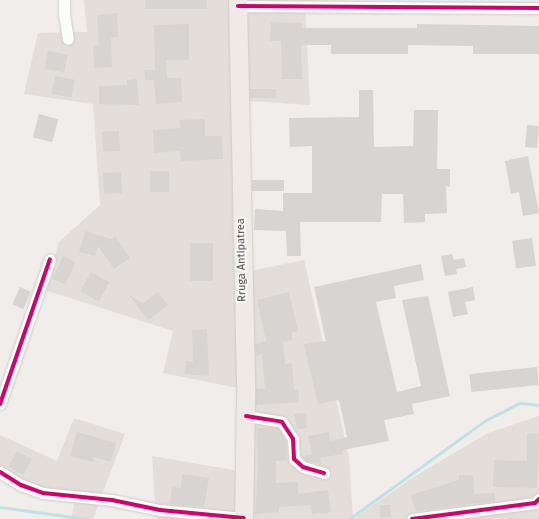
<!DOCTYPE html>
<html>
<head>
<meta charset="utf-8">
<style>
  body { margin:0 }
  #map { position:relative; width:539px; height:519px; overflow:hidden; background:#f0edea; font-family:"Fira Sans",sans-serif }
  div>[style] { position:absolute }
  .residential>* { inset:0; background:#e3ded9 }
  .stream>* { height:3px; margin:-1.5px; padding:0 1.5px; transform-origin:1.5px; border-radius:1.5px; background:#c0e0e8 }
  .building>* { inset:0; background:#d8d4d1; transform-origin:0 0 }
  .roads { filter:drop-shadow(0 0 1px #cecbc8) drop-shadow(0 0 1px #cecbc8) }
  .minor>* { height:11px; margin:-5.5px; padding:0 5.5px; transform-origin:5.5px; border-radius:5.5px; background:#fdfcfc }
  .primary>* { height:18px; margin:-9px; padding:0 9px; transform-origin:9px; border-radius:9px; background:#efeae5 }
  .cycleway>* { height:4px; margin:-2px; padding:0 2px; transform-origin:2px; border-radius:2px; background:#d6006c }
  span { translate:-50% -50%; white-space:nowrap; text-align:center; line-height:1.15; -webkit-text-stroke:3px #fff; paint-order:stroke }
  .street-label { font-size:11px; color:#443d38 }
</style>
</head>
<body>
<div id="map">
  <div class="residential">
    <div style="clip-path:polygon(84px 0,345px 0,305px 1px,310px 105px,235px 100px,236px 274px,304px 260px,349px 457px,353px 519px,415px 476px,488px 433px,539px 416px,539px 519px,156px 519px,152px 456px,239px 471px,238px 388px,163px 373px,173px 331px,45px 290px,59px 242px,100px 205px,93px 104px,24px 94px,38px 33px,87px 32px)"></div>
    <div style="clip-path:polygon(74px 418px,125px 434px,93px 519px,71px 519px,77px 493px,42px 488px,20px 481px,0 466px,0 435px,57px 461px)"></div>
  </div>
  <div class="stream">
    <div style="left:0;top:507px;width:88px;rotate:7.9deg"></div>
    <div style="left:349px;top:519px;width:169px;rotate:-35.9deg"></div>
    <div style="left:486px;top:420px;width:38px;rotate:-27deg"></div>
    <div style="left:520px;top:403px;width:19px;rotate:6deg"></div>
  </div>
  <div class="building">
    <div style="left:145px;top:0;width:62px;height:9px"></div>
    <div style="clip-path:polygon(117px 13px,118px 37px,111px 38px,112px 67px,94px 68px,93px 46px,99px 45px,97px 15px)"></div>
    <div style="clip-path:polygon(271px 22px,302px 23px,302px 28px,417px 28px,417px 24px,539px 26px,539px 54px,473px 54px,473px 46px,408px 45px,408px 54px,331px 54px,331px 45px,301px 45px,302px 79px,282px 79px,281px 41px,270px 41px)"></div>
    <div style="clip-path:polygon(189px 24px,189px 60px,166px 60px,167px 78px,181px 78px,182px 102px,156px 104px,154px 80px,145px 80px,144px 70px,155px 70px,154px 25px)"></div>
    <div style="left:48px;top:51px;width:20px;height:18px;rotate:11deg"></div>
    <div style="left:55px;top:76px;width:20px;height:18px;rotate:11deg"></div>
    <div style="clip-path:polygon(137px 79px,139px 105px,99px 104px,99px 86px,127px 85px,127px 80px)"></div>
    <div style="left:250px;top:89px;width:26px;height:9px"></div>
    <div style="clip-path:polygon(359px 90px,373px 90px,374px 147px,413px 146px,414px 110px,438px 110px,437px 169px,450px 169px,450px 187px,446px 186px,447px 213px,425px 214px,425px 222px,404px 223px,403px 194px,382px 194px,381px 222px,300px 222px,301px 256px,287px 256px,286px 231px,254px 230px,255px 209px,283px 211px,283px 193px,312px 193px,312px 146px,290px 147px,289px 118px,359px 117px)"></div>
    <div style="left:39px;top:114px;width:20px;height:24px;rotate:15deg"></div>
    <div style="clip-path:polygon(205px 119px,205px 136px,222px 136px,223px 159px,181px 161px,180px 151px,154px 153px,153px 130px,180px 128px,179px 120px)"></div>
    <div style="left:527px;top:125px;width:12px;height:22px;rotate:5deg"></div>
    <div style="left:119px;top:131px;width:20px;height:17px;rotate:87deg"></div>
    <div style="clip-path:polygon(528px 156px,539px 213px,523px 216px,519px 192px,511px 194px,505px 161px)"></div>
    <div style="left:169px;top:171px;width:21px;height:19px;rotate:90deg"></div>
    <div style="left:121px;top:172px;width:21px;height:18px;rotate:87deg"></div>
    <div style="left:284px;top:180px;width:11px;height:32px;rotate:90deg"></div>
    <div style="clip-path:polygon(85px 231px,111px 239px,115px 236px,130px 258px,114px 269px,98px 246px,95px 256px,79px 252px)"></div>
    <div style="left:532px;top:238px;width:28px;height:20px;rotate:82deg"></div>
    <div style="left:190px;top:243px;width:23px;height:38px"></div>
    <div style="clip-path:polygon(452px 254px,454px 260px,464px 258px,466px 267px,456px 269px,457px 274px,445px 276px,441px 256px)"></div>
    <div style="left:63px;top:256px;width:14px;height:25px;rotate:25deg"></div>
    <div style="clip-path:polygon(421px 264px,424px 280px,394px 286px,396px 298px,376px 302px,397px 392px,421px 386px,402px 300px,428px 296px,450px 396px,412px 404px,414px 414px,384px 420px,389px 441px,343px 450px,343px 454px,320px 458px,321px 464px,306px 461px,302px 456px,312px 454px,308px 436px,329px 432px,330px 441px,347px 437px,339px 400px,318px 404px,312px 379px,304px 344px,326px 341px,314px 287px)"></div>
    <div style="left:91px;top:272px;width:21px;height:22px;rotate:29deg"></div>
    <div style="left:20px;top:287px;width:12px;height:19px;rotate:24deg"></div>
    <div style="clip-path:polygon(473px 287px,475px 300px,465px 302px,468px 314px,453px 317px,448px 292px)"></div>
    <div style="clip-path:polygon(158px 292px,168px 305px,148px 320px,129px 295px,143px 303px)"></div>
    <div style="clip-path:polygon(289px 292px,298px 331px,292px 332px,292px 340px,283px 342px,285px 364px,292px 363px,294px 390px,298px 389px,299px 402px,256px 405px,256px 389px,265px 389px,262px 354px,256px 356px,255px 344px,266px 341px,257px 300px)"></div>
    <div style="clip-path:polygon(207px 329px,209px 376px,184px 374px,186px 361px,193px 362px,192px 330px)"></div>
    <div style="left:537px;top:367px;width:18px;height:68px;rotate:84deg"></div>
    <div style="clip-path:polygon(306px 413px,307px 428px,297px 429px,294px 414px)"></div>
    <div style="clip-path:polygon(257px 428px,278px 428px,286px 440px,286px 460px,276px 461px,276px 483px,298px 482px,298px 494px,328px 490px,331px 512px,312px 514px,311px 505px,279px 507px,279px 512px,255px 514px,258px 466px)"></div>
    <div style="clip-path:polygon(77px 432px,116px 443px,111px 462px,94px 457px,93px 462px,70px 456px)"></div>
    <div style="clip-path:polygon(539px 433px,537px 488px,493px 487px,494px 460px,527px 461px,527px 434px)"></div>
    <div style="left:17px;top:451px;width:17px;height:18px;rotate:28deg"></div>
    <div style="clip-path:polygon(182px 474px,209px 478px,204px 507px,170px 504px,172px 487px,181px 488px)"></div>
    <div style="clip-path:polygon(459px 475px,473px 475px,474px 494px,495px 493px,495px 501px,416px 511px,411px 495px,459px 480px)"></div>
    <div style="clip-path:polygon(380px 505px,390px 505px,391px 517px,380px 518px)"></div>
  </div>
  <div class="roads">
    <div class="minor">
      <div style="left:64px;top:0;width:14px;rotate:90deg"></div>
      <div style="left:64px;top:14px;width:25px;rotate:81deg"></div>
      <div style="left:238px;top:6px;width:301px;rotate:0.4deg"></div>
      <div style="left:0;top:404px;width:153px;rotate:-71deg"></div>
      <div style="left:246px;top:416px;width:36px;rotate:9deg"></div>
      <div style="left:282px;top:422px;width:20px;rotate:57deg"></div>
      <div style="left:293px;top:439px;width:20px;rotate:87deg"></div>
      <div style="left:294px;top:459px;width:12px;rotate:42deg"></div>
      <div style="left:303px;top:467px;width:22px;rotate:16deg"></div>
      <div style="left:0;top:472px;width:25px;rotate:32deg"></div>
      <div style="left:21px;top:485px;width:23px;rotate:20deg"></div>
      <div style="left:43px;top:493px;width:69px;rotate:5.8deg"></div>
      <div style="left:112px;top:500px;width:49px;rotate:11.8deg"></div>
      <div style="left:160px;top:510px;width:84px;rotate:5.4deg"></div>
      <div style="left:412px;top:519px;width:124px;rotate:-7.4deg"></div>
      <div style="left:535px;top:503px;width:6px;rotate:-45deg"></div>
    </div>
    <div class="primary">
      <div style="left:238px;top:0;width:397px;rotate:88.8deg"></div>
      <div style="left:246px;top:397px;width:122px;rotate:90.9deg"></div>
    </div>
  </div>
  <div class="cycleway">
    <div style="left:238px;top:6px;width:301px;rotate:0.4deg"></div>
    <div style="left:0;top:404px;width:153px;rotate:-71deg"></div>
    <div style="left:246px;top:416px;width:36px;rotate:9deg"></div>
    <div style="left:282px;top:422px;width:20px;rotate:57deg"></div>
    <div style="left:293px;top:439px;width:20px;rotate:87deg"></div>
    <div style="left:294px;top:459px;width:12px;rotate:42deg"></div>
    <div style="left:303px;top:467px;width:22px;rotate:16deg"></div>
    <div style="left:0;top:472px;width:25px;rotate:32deg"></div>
    <div style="left:21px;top:485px;width:23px;rotate:20deg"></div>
    <div style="left:43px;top:493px;width:69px;rotate:5.8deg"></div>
    <div style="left:112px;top:500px;width:49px;rotate:11.8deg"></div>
    <div style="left:160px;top:510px;width:84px;rotate:5.4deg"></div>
    <div style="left:412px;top:519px;width:124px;rotate:-7.4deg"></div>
    <div style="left:535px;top:503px;width:6px;rotate:-45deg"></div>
  </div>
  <div class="street-label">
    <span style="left:242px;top:260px;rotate:-91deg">Rruga Antipatrea</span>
  </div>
</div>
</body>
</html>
